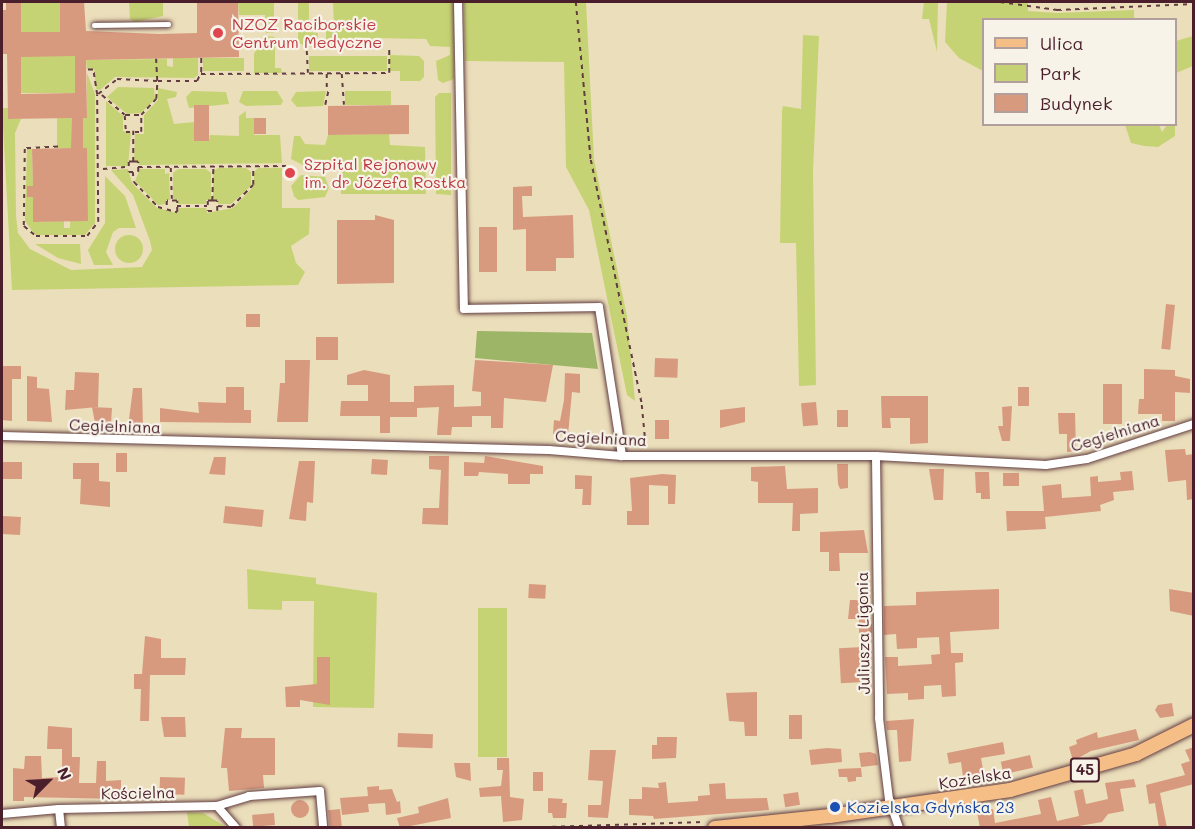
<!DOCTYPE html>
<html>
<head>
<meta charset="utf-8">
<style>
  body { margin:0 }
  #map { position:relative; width:1195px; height:829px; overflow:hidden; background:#ebdeba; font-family:Mali,sans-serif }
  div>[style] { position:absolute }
  .green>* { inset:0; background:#c6d374; transform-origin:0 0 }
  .round { border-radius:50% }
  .forest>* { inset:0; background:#9cb566 }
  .building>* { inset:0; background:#d89a7f; transform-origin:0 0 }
  .path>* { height:1.5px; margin-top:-0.75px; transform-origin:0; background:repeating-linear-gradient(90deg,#623c40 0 4.5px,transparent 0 9px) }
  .roads { filter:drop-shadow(0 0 2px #623c40) drop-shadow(0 0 2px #623c40) }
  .lane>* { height:4.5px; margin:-2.25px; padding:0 2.25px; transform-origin:2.25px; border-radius:2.25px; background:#fff }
  .street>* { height:8px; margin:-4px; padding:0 4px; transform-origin:4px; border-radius:4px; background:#fff }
  .primary>* { height:14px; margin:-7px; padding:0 7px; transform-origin:7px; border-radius:7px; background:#f6be87 }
  .dots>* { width:16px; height:16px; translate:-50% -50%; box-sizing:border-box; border:3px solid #f7f3e8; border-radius:50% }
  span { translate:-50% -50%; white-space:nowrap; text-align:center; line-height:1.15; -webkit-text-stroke:4.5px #f7f3e8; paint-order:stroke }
  .shield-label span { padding:2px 4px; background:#f7f3e8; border:2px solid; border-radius:4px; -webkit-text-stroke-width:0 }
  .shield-label { font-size:15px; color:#4a1f2b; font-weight:700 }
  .health-label { font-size:16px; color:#be3a42 }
  .left { translate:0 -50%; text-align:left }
  .street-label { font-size:16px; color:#4a1f2b }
  .transit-label { font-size:16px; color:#164399 }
  .frame { position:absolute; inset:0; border:3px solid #4a1f2b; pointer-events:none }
  .legend { position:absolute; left:982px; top:18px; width:195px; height:108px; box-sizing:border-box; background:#f7f3e8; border:2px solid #b29e9c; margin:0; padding:8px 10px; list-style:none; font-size:18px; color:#4a1f2b }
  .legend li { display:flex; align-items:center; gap:12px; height:30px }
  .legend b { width:30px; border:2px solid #b29e9c }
  .north { position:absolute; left:18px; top:751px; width:60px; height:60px; -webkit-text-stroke:4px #f7f3e8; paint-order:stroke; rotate:66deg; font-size:16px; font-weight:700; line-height:24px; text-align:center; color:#4a1f2b }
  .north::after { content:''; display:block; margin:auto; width:21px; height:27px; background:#4a1f2b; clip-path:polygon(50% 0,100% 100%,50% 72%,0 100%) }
</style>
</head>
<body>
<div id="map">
  <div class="green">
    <div style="left:21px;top:2px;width:39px;height:30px"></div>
    <div style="clip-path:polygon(129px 2px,163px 2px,163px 16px,135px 22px,130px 19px)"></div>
    <div style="clip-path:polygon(238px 2px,274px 2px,274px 33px,266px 33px,265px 15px,239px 15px)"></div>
    <div style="clip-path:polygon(298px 2px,309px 2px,309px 32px,318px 33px,317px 43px,310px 47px,298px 43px)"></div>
    <div style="clip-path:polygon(333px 2px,455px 2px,454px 79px,443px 83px,438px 80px,436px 61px,450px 55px,450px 47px,430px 46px,426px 39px,373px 38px,370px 46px,330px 47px,326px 42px,326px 29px,334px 28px)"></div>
    <div style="clip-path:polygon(464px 2px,586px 2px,594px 160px,627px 316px,635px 401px,627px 395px,589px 210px,566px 167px,564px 62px,465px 61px)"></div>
    <div style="clip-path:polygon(924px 2px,938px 2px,937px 52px,929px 19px,922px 19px)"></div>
    <div style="clip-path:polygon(947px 2px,1028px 2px,1028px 11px,1057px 13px,1134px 10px,1134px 19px,984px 20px,983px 71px,959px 58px,945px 42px)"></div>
    <div style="clip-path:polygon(803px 35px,819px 36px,813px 171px,816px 385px,799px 386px,796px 243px,780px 243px,782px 111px,783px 106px,801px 109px)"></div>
    <div style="clip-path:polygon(266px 36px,275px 37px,275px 68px,281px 68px,282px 73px,254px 73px,254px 54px,257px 48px,266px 46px)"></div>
    <div style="clip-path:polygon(1193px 36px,1193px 66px,1176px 73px,1176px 109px,1176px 41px)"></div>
    <div style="clip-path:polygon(390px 55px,419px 56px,424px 61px,424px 77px,420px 81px,400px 81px,400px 71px,390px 71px)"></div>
    <div style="left:75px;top:56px;width:37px;height:54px;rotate:90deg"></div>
    <div style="left:309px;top:56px;width:78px;height:15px"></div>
    <div style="clip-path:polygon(173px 58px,198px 58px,198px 75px,194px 78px,115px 77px,100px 90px,96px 89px,94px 69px,87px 69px,86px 60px,167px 59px,167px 66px,173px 67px)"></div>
    <div style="left:203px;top:58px;width:41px;height:13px"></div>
    <div style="clip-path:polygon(87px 73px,95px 94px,95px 223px,85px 235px,35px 235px,25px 221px,27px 149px,32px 149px,33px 186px,27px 186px,33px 197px,33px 222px,64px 221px,64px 228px,70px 228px,70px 221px,87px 221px,87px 148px,83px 148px,83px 118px,87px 118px)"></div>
    <div style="clip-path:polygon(118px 87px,154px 88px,155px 99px,141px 113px,127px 114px,107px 97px)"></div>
    <div style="clip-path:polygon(158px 88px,177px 92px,176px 97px,167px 99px,174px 124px,194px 122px,194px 141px,209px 140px,210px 135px,239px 136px,239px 116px,246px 111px,246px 118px,254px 118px,254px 135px,280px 135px,282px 163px,140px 165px,134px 161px,135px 134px,144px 134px,144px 115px,158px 100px)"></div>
    <div style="clip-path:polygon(192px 91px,226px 92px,229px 104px,189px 108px,186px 97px)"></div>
    <div style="clip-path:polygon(243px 91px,277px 91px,283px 101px,281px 105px,246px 106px,239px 102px)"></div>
    <div style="clip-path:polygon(326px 91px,323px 106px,297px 107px,291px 100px,296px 92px)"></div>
    <div style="left:345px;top:91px;width:46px;height:14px"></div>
    <div style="clip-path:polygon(439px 93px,451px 93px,451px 195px,436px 194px,435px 97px)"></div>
    <div style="clip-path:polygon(106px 101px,123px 116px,123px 131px,131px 133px,128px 166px,106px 166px)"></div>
    <div style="clip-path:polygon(2px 108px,8px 108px,8px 119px,21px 119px,15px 133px,16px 216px,18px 233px,30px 249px,71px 270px,142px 267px,152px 250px,150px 241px,133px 195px,111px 170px,128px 169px,132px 183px,157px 208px,178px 213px,179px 208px,206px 208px,207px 213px,233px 208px,254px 186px,254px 172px,258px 168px,282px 168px,282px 208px,310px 208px,309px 234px,291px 246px,296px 263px,305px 272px,298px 285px,12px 290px)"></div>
    <div style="left:57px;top:118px;width:15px;height:30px"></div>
    <div style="clip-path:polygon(1125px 125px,1159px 125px,1162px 132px,1167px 125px,1175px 125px,1175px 136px,1158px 147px,1144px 146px,1131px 143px)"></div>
    <div style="clip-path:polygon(389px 134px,390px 145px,425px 147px,426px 194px,341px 194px,340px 167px,307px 167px,291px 159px,294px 136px,300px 136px,305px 144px,325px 145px,328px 135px)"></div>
    <div style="clip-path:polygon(218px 168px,246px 168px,251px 172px,251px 186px,231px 204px,218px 204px,218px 200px,213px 200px,213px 171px)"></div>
    <div style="clip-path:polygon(140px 169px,165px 169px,165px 174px,169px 173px,170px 200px,166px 200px,166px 204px,158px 205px,135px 181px)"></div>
    <div style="clip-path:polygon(178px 169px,206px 169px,211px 173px,211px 200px,206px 200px,206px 204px,178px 204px,178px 199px,173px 199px,173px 173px)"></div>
    <div style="clip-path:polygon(301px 175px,325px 177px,329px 188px,325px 197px,298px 200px,294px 196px,291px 186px)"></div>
    <div style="clip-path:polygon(105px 176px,125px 196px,136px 228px,119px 228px,113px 232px,106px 252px,113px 265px,94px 265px,88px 250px,105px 223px)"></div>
    <div class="round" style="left:115px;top:235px;width:28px;height:28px"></div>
    <div style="clip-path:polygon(35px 244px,80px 244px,81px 264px,58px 258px)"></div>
    <div style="clip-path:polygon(247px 569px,316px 578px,316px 584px,377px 593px,374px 708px,313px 707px,314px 601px,282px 601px,282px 610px,248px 609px)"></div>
    <div style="left:507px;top:608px;width:149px;height:29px;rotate:90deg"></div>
    <div style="clip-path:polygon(187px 812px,203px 813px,226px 827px,189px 827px)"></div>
  </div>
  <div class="forest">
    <div style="clip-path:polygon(477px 331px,592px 333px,598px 369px,475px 358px)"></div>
  </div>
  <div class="building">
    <div style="clip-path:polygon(evenodd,6px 2px,21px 2px,21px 32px,60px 32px,60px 2px,84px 2px,86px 31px,159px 34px,197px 33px,197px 2px,238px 2px,239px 57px,86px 60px,87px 118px,83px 118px,83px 148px,87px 148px,88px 221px,33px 222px,33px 197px,27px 197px,27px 186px,33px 186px,32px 149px,71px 148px,72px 118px,8px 119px,7px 54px,2px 54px,2px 10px,6px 10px,6px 2px,75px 56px,75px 93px,21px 94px,21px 57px,75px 56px)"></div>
    <div style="left:194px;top:105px;width:15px;height:36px"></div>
    <div style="clip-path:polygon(403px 105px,409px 105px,409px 134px,328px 135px,328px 106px)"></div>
    <div style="left:254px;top:118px;width:12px;height:16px"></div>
    <div style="clip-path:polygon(532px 186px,532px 196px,522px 196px,523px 217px,573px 215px,574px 258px,556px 258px,556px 271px,526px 271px,526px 229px,513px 230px,513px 187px)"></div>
    <div style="clip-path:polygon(375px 215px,394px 220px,394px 283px,337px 284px,337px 220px,375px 220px)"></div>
    <div style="left:479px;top:227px;width:18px;height:45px"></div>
    <div style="left:1166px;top:304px;width:9px;height:45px;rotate:6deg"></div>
    <div style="left:246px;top:314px;width:14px;height:13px"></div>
    <div style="left:316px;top:337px;width:22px;height:23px"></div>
    <div style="left:655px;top:358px;width:23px;height:19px;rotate:2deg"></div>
    <div style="clip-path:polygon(285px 360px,310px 360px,308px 422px,277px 422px,280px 383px,285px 383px)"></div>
    <div style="clip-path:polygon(475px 360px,553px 365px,546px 402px,504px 398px,503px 428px,491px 428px,491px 416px,472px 416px,472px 427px,452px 427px,451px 435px,437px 435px,439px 407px,417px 408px,417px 417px,390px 417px,390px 433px,380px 433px,380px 416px,340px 416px,341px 401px,368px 401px,368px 385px,347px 385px,347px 375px,364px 370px,390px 375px,390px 402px,414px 402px,414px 386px,454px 385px,454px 407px,481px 406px,481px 392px,472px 391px)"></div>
    <div style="clip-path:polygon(2px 366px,21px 366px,21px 379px,12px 379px,12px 421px,2px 420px)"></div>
    <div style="clip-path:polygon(1144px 369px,1175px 370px,1175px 376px,1190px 379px,1190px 393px,1175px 392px,1175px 421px,1162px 421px,1162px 414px,1138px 414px,1139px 399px,1144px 399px)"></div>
    <div style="clip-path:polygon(75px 372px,99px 373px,98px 407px,65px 410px,66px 390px,74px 390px)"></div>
    <div style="clip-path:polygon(565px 373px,580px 374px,580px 393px,572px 392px,568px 435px,553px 434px,554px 420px,560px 421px,564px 400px)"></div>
    <div style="clip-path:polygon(27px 376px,37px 377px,37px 388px,49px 389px,52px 422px,27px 421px)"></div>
    <div style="left:1103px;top:384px;width:19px;height:40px"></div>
    <div style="clip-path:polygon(226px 387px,244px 387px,244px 410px,251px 410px,251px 423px,160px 422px,160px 408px,199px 413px,198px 402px,226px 403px)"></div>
    <div style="left:1018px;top:387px;width:11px;height:19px"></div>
    <div style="clip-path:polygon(133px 388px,142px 388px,143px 427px,128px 427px)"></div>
    <div style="clip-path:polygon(881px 396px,928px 396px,928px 443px,910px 444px,910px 418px,890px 418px,891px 428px,882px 428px)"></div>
    <div style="left:816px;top:402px;width:23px;height:15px;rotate:85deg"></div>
    <div style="clip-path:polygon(1012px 406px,1010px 441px,1002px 441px,998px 426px,1003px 426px,1002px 407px)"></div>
    <div style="clip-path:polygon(92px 407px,112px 408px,111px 424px,95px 423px)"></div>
    <div style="clip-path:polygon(745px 407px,745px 422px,720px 428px,720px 410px)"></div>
    <div style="left:837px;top:410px;width:11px;height:17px"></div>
    <div style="clip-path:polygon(1058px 413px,1075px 413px,1076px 451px,1067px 452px,1067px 434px,1059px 434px)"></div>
    <div style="left:655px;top:420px;width:14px;height:19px"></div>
    <div style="clip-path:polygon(1185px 449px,1186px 455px,1194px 454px,1194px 499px,1187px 500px,1186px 480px,1168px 482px,1165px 450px)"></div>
    <div style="left:116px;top:453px;width:11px;height:19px"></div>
    <div style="clip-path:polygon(429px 456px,449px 456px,448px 525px,422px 524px,423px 508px,439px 508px,441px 470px,429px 469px)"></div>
    <div style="clip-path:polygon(485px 456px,543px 466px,543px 474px,530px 474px,530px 484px,508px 484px,508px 474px,479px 472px,478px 476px,464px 476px,464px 462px,484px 463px)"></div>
    <div style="clip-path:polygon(214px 457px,226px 457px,225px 475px,209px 474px)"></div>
    <div style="left:372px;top:459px;width:16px;height:15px;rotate:4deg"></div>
    <div style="clip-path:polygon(299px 461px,315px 461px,313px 503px,307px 502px,306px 521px,289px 519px)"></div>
    <div style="left:22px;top:462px;width:17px;height:20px;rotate:90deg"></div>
    <div style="clip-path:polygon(73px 463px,99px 463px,99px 481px,110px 482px,110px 507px,80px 504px,81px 479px,73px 479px)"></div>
    <div style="clip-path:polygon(837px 464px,848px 464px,848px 488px,840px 489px,838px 484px)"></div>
    <div style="clip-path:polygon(785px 466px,787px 489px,818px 488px,818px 513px,800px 514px,800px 531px,792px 531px,793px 503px,758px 503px,758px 482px,751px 481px,751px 467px)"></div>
    <div style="clip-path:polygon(929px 469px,944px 469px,943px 500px,934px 500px)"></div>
    <div style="clip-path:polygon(1132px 471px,1134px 490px,1113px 492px,1114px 500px,1100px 505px,1101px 511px,1045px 517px,1046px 529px,1007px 531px,1006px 511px,1044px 511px,1042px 486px,1061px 484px,1062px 498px,1091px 496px,1090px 477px,1098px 476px,1098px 482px,1121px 480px,1120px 472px)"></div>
    <div style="clip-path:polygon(975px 472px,989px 472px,990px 499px,981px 499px,981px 493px,976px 493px)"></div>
    <div style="left:1019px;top:473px;width:13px;height:16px;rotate:90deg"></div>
    <div style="clip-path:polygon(662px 474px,676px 475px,675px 504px,668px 504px,668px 486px,649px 485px,649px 525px,627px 525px,627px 511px,632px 511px,630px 478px)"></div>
    <div style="clip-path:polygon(575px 475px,592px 476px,591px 505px,582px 505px,583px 489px,575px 489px)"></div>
    <div style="left:225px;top:506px;width:39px;height:17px;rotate:6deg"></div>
    <div style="left:3px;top:516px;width:18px;height:18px;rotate:3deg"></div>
    <div style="clip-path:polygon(864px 530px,868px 553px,839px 553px,840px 571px,829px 571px,829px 552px,820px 552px,820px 532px)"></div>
    <div style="left:529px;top:584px;width:17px;height:14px;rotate:3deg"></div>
    <div style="clip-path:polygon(999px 589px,999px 629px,950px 632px,951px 653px,963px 653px,963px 662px,955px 663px,956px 696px,942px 697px,941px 685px,924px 686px,924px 699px,908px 700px,908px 693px,887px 694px,885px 657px,898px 657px,898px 666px,932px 664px,931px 655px,940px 654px,939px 637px,917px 638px,917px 648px,897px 649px,896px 634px,884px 635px,884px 606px,916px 605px,916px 592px)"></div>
    <div style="clip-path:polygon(1169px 589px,1194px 593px,1194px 616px,1170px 611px)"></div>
    <div style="clip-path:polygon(850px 600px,866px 600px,867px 624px,872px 624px,872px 633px,859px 633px,859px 619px,848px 619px)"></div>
    <div style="clip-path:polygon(145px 636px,161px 639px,161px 658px,186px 658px,185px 675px,150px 675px,149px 721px,140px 721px,141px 689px,134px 689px,134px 674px,142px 674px)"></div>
    <div style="left:862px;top:647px;width:35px;height:23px;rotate:87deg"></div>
    <div style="clip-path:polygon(317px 657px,330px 657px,330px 705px,300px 700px,300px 707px,286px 707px,285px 687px,317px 684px)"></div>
    <div style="clip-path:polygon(757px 692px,757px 736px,745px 736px,744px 722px,729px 721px,726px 693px)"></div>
    <div style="clip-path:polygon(1172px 703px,1174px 716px,1160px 718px,1155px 710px,1158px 705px)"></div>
    <div style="left:789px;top:715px;width:13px;height:24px"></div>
    <div style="clip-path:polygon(161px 717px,185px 717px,186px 737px,164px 737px)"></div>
    <div style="clip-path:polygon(914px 719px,911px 761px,899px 762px,897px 730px,887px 730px,886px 721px)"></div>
    <div style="clip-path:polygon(48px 726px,72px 728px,72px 757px,80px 757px,79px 783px,96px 783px,97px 761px,106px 761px,106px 781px,121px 780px,121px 799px,24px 797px,24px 801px,13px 801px,13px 768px,24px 769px,25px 756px,41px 756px,42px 778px,62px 777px,62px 749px,47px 749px)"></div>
    <div style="clip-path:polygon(225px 728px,242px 728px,241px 738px,275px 738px,275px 775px,263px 775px,264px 788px,229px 791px,227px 768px,221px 768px)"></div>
    <div style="clip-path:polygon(1136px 729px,1139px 740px,1091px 751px,1073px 761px,1069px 747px,1077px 744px,1076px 740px,1097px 732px,1098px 738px)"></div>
    <div style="left:398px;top:733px;width:35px;height:14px;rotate:2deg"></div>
    <div style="clip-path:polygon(657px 737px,677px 737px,676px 758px,652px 759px,652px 745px,657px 745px)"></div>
    <div style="clip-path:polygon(1003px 742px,1005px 754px,981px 758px,984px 775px,963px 777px,961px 762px,949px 764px,947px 753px)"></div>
    <div style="clip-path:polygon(1194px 747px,1194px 784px,1160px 793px,1167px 828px,1159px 828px,1155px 803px,1149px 804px,1146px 785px,1185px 775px,1181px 764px,1190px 761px,1185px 750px)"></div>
    <div style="clip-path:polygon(827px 748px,841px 749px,842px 762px,811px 765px,809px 750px)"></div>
    <div style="clip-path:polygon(590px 750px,616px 750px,608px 818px,588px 817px,588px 805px,601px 805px,603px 781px,588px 780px)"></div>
    <div style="clip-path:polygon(870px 752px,876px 754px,878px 765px,861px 767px,859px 753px)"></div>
    <div style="left:1030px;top:755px;width:13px;height:30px;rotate:77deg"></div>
    <div style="clip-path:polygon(497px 758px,509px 758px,510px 797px,524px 799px,522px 820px,503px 822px,501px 796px,480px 797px,479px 788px,501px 786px,503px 770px,497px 770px)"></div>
    <div style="clip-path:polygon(454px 763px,470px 763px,471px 781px,456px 777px)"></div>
    <div style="clip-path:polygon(861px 768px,862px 777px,856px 777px,856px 781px,848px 782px,847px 777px,839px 777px,838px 769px)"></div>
    <div style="left:533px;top:772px;width:10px;height:19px"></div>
    <div style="left:160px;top:777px;width:25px;height:17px;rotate:2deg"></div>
    <div style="clip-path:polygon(1134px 779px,1136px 787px,1120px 789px,1124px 811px,1108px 814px,1102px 822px,1067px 828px,980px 828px,977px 812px,993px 809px,995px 823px,1041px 814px,1038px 800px,1051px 797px,1057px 821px,1079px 816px,1074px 791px,1083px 789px,1086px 804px,1108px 799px,1105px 783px)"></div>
    <div style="clip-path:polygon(666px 782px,668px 803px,698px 801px,698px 796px,710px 795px,709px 784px,725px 783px,726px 799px,767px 798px,769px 810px,654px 819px,653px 816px,629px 815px,629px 799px,642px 799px,642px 787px,659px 788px,658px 783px)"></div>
    <div style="clip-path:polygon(379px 786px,379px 790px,392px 789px,397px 802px,400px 801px,401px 813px,386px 815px,385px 803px,368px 804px,369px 812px,342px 815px,340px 798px,368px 796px,367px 787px)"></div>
    <div style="left:798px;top:792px;width:13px;height:15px;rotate:81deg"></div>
    <div style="clip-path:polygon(448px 798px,451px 818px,400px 828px,397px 818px,419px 813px,418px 807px)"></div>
    <div style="clip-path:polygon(548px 798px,563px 799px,562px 803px,567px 803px,566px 818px,553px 818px,552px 813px,548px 813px)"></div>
    <div class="round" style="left:291px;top:800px;width:18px;height:18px"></div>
    <div style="left:340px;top:809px;width:19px;height:12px;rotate:84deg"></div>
    <div style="left:274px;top:813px;width:12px;height:22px;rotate:85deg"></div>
  </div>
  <div class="path">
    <div style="left:576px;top:2px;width:159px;rotate:84.6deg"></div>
    <div style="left:591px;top:160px;width:250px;rotate:78.2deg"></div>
    <div style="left:642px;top:405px;width:42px;rotate:84.6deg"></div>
    <div style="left:1000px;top:2px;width:58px;rotate:8deg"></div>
    <div style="left:1057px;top:10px;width:137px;rotate:-2.5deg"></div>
    <div style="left:307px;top:51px;width:22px;rotate:87deg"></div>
    <div style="left:201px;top:74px;width:188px;rotate:-0.3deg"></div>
    <div style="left:389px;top:73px;width:23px;rotate:-90deg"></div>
    <div style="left:327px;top:74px;width:14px;rotate:90deg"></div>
    <div style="left:342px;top:74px;width:31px;rotate:86deg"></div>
    <div style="left:158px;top:81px;width:39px"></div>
    <div style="left:197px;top:81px;width:10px;rotate:-66deg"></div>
    <div style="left:201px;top:72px;width:14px;rotate:-90deg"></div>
    <div style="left:98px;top:94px;width:24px;rotate:-38deg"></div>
    <div style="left:117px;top:79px;width:40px;rotate:2.9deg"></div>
    <div style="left:157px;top:81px;width:22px;rotate:-93deg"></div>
    <div style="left:102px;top:95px;width:30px;rotate:41deg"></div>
    <div style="left:125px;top:115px;width:16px"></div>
    <div style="left:141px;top:115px;width:22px;rotate:-47deg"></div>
    <div style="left:156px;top:99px;width:16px;rotate:-86deg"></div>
    <div style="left:325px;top:105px;width:17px;rotate:-77deg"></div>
    <div style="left:125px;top:116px;width:16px;rotate:86deg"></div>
    <div style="left:126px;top:132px;width:15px"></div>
    <div style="left:141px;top:132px;width:16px;rotate:-90deg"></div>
    <div style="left:58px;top:147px;width:33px;rotate:177deg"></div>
    <div style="left:25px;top:149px;width:77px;rotate:90.7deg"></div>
    <div style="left:24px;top:226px;width:16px;rotate:40deg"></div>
    <div style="left:36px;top:236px;width:51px"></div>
    <div style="left:87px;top:236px;width:18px;rotate:-52deg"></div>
    <div style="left:98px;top:222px;width:127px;rotate:-90.5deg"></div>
    <div style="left:97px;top:95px;width:25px;rotate:-99deg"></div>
    <div style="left:93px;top:70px;width:6px;rotate:180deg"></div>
    <div style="left:133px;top:162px;width:4px;rotate:180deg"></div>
    <div style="left:129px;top:162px;width:10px;rotate:90deg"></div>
    <div style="left:129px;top:172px;width:9px"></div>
    <div style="left:138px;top:172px;width:10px;rotate:-90deg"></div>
    <div style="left:138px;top:162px;width:5px;rotate:180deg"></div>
    <div style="left:133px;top:162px;width:31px;rotate:-90deg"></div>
    <div style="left:138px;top:167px;width:149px;rotate:-0.4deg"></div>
    <div style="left:171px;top:168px;width:31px;rotate:88deg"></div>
    <div style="left:103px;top:169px;width:25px;rotate:-5deg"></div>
    <div style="left:133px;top:172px;width:10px;rotate:84deg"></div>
    <div style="left:134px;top:182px;width:35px;rotate:46deg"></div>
    <div style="left:158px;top:207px;width:20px;rotate:15deg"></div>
    <div style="left:177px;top:212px;width:11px;rotate:-90deg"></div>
    <div style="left:177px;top:201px;width:10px;rotate:180deg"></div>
    <div style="left:167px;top:201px;width:6px;rotate:90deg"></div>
    <div style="left:212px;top:201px;width:4px;rotate:180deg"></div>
    <div style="left:208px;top:201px;width:10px;rotate:90deg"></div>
    <div style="left:208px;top:211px;width:9px"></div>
    <div style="left:217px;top:211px;width:10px;rotate:-90deg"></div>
    <div style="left:217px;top:201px;width:5px;rotate:180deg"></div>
    <div style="left:212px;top:201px;width:34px;rotate:-88deg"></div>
    <div style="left:177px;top:206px;width:30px"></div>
    <div style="left:218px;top:206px;width:13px;rotate:4deg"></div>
    <div style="left:231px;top:207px;width:31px;rotate:-45deg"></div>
    <div style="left:253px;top:185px;width:17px;rotate:-90deg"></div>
    <div style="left:516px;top:828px;width:188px;rotate:-1.8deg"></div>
  </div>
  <div class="roads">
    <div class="lane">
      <div style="left:94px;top:25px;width:74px;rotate:-0.8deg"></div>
    </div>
    <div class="street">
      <div style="left:458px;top:2px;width:307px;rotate:88.9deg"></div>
      <div style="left:464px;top:309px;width:135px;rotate:-0.8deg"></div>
      <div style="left:599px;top:307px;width:151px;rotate:81.2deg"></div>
      <div style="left:2px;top:436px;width:547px;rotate:1.47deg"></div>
      <div style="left:549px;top:450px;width:73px;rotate:4.7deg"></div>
      <div style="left:622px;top:456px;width:254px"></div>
      <div style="left:876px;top:456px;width:170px;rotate:3deg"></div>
      <div style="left:1046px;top:465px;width:41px;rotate:-8.3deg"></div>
      <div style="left:1087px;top:459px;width:113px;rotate:-18.1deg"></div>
      <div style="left:876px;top:456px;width:262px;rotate:89.3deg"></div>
      <div style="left:879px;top:718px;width:82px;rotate:83deg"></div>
      <div style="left:889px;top:799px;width:31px;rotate:71deg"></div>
      <div style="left:217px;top:806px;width:34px;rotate:-17deg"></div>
      <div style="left:249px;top:796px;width:71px;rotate:-4deg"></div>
      <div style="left:320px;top:791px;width:37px;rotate:85deg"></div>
      <div style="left:59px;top:809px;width:158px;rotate:-1.1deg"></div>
      <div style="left:217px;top:806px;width:29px;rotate:49deg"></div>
      <div style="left:2px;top:814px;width:57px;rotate:-5deg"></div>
      <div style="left:59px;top:809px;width:19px;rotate:84deg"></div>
    </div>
    <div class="primary">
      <div style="left:715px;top:828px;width:116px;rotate:-6deg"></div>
      <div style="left:830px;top:816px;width:182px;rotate:-8.2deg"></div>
      <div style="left:1010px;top:790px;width:131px;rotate:-15.9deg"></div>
      <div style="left:1136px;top:754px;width:65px;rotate:-26.6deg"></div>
    </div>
  </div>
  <div class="dots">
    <div style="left:218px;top:33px;background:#e0444e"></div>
    <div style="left:290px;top:173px;background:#e0444e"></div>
    <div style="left:835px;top:807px;background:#1a4fb4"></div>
  </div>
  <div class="shield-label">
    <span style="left:1085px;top:770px">45</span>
  </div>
  <div class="health-label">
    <span class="left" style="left:232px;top:33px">NZOZ Raciborskie<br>Centrum Medyczne</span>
    <span class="left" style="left:304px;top:173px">Szpital Rejonowy<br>im. dr Józefa Rostka</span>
  </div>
  <div class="street-label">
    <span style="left:115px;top:426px;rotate:2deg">Cegielniana</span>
    <span style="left:1115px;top:433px;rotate:-17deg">Cegielniana</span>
    <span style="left:601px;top:438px;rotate:3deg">Cegielniana</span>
    <span style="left:863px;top:633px;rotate:-91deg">Juliusza Ligonia</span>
    <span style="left:975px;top:778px;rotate:-9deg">Kozielska</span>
    <span style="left:138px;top:793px;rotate:-1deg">Kościelna</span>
  </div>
  <div class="transit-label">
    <span class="left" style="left:847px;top:807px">Kozielska Gdyńska 23</span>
  </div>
  <div class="frame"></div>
  <ul class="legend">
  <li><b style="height:8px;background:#f6be87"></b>Ulica</li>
  <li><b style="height:16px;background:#c6d374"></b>Park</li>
  <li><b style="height:16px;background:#d89a7f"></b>Budynek</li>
  </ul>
  <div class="north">N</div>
</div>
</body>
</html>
